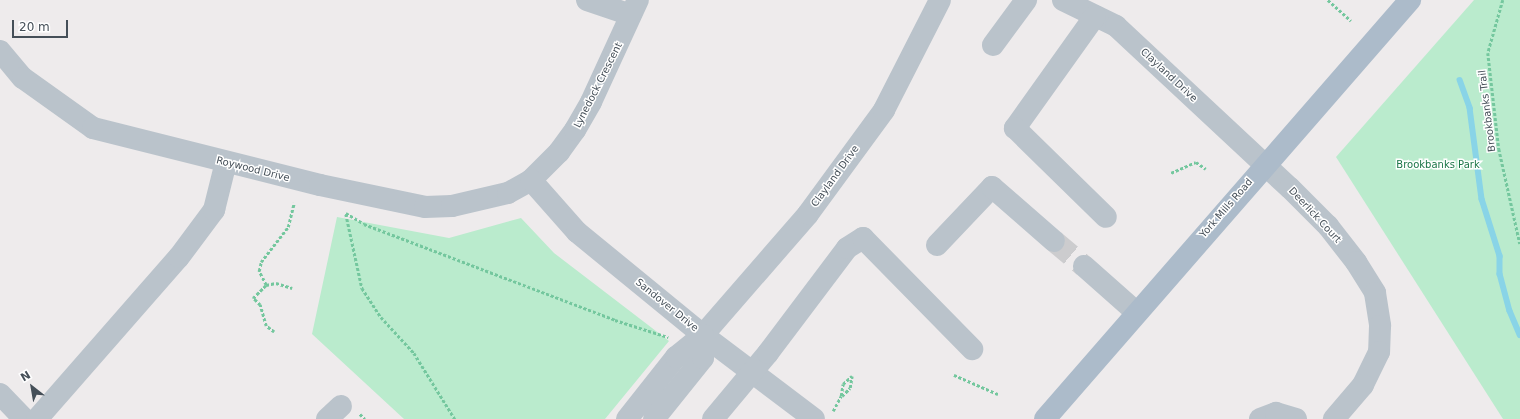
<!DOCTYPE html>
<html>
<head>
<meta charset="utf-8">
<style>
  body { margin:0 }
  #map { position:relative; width:1520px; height:419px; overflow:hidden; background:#eeebec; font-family:"DejaVu Sans",sans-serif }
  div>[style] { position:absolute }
  .green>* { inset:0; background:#baebcd }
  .stream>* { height:5.5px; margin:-2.75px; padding:0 2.75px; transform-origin:2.75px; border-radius:2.75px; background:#89d4e7 }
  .minor-tunnel>* { height:22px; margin-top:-11px; transform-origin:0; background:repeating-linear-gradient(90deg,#ccccce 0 22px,transparent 0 33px) }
  .path>* { height:2.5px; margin-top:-1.25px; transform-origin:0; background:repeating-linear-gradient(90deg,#74c79e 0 3px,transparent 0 5px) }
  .minor>* { height:22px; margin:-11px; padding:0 11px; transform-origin:11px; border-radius:11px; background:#bac3cb }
  .major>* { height:22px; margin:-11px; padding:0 11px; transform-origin:11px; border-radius:11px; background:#acbbca }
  span { translate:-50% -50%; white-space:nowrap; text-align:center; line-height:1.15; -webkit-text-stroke:3px #fff; paint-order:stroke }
  .street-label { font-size:10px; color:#454f58 }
  .park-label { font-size:10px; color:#1a7547 }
  .north { position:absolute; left:12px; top:367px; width:40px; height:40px; -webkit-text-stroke:3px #fff; paint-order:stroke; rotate:329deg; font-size:11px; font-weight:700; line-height:16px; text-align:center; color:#454f58 }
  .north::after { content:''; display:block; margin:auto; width:14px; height:18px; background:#454f58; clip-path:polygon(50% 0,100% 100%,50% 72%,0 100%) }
  .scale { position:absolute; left:12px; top:20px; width:56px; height:18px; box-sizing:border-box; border:2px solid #454f58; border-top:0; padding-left:5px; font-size:12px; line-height:14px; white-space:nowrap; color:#454f58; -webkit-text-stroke:3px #fff; paint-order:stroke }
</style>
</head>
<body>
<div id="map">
  <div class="green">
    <div style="clip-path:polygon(1474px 0,1520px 0,1520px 419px,1503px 419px,1336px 157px)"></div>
    <div style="clip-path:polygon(337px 217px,449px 238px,521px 218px,554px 253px,669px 341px,605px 419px,404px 419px,312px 334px)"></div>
  </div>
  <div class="stream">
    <div style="left:1460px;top:80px;width:30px;rotate:70deg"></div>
    <div style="left:1470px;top:108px;width:92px;rotate:82.5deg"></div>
    <div style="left:1482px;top:199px;width:60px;rotate:72.5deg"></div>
    <div style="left:1500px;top:256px;width:18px;rotate:90deg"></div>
    <div style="left:1500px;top:274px;width:38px;rotate:75deg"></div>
    <div style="left:1510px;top:311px;width:26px;rotate:67deg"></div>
  </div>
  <div class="minor-tunnel">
    <div style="left:1054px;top:241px;width:39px;rotate:40deg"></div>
  </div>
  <div class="path">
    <div style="left:1328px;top:0;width:31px;rotate:42deg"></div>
    <div style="left:1503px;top:0;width:55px;rotate:105.8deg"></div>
    <div style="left:1488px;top:53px;width:97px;rotate:83.5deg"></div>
    <div style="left:1499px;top:149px;width:97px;rotate:77.5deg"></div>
    <div style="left:1171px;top:173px;width:27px;rotate:-24deg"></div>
    <div style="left:1196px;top:162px;width:12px;rotate:35deg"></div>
    <div style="left:346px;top:213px;width:21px;rotate:31deg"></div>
    <div style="left:364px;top:224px;width:269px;rotate:20.9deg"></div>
    <div style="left:615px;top:320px;width:56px;rotate:17.8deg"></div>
    <div style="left:346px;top:214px;width:76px;rotate:77.8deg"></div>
    <div style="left:362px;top:288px;width:35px;rotate:57deg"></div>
    <div style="left:381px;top:317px;width:49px;rotate:47.5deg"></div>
    <div style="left:414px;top:353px;width:78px;rotate:58.2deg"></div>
    <div style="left:266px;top:285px;width:16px;rotate:-117deg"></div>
    <div style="left:259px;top:271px;width:9px;rotate:-77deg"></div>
    <div style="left:261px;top:262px;width:44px;rotate:-52.4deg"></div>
    <div style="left:288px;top:227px;width:25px;rotate:-76deg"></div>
    <div style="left:274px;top:332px;width:10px;rotate:-143deg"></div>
    <div style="left:266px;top:326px;width:22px;rotate:-106deg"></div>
    <div style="left:260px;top:305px;width:10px;rotate:-135deg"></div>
    <div style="left:253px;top:298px;width:18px;rotate:-45deg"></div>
    <div style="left:266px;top:285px;width:10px;rotate:-11deg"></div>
    <div style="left:276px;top:283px;width:17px;rotate:17deg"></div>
    <div style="left:954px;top:375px;width:48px;rotate:23.4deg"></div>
    <div style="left:842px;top:396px;width:11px;rotate:-45deg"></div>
    <div style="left:850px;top:388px;width:12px;rotate:-81deg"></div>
    <div style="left:833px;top:411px;width:17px;rotate:-62deg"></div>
    <div style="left:841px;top:396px;width:12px;rotate:-81deg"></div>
    <div style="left:843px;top:384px;width:12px;rotate:-42deg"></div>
    <div style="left:360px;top:414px;width:7px;rotate:45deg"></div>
  </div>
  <div class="minor">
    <div style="left:587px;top:0;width:46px;rotate:18.8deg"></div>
    <div style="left:1063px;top:0;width:59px;rotate:26.1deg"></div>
    <div style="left:1116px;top:26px;width:238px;rotate:43deg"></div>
    <div style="left:1290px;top:188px;width:54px;rotate:45deg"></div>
    <div style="left:1328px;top:226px;width:46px;rotate:52.1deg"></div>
    <div style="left:1356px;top:262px;width:36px;rotate:58deg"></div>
    <div style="left:1375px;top:293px;width:33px;rotate:81deg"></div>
    <div style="left:1380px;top:326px;width:26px;rotate:92deg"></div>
    <div style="left:1379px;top:352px;width:37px;rotate:116deg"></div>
    <div style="left:1363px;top:385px;width:45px;rotate:130.5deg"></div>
    <div style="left:1095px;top:16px;width:138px;rotate:125.5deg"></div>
    <div style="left:1015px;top:128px;width:127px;rotate:44.4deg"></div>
    <div style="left:993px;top:45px;width:56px;rotate:-53.7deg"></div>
    <div style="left:0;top:51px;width:35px;rotate:50deg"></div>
    <div style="left:23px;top:78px;width:86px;rotate:35.5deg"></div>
    <div style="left:93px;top:128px;width:234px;rotate:14.1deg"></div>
    <div style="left:320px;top:185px;width:107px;rotate:11.8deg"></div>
    <div style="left:425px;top:207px;width:27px;rotate:-2deg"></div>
    <div style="left:452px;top:206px;width:57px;rotate:-13.1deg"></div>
    <div style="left:508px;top:193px;width:26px;rotate:-29deg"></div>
    <div style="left:531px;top:180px;width:40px;rotate:-45deg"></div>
    <div style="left:559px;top:152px;width:27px;rotate:-54deg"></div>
    <div style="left:575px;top:130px;width:32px;rotate:-60deg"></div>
    <div style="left:591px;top:102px;width:112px;rotate:-65.3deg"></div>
    <div style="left:531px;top:180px;width:69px;rotate:48.5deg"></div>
    <div style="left:577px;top:232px;width:163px;rotate:39.3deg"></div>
    <div style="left:703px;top:335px;width:139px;rotate:37.1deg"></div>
    <div style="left:937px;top:245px;width:80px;rotate:-46.5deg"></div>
    <div style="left:992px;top:187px;width:82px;rotate:41.1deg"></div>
    <div style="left:1084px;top:266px;width:69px;rotate:41.5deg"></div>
    <div style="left:0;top:394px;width:35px;rotate:46deg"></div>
    <div style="left:37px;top:419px;width:215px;rotate:-48.8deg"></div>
    <div style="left:179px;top:257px;width:59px;rotate:-53.3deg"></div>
    <div style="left:214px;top:210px;width:49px;rotate:-76deg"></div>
    <div style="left:327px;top:419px;width:19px;rotate:-43deg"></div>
    <div style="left:627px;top:419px;width:79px;rotate:-51.7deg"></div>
    <div style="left:676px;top:357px;width:35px;rotate:-39deg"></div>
    <div style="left:703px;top:335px;width:160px;rotate:-49deg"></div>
    <div style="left:808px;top:214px;width:129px;rotate:-53.8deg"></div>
    <div style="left:884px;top:110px;width:123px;rotate:-63deg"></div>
    <div style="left:654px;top:419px;width:78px;rotate:-51.2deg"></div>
    <div style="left:703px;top:358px;width:23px;rotate:-90deg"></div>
    <div style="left:713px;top:419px;width:86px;rotate:-50.2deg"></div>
    <div style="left:768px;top:353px;width:131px;rotate:-53deg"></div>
    <div style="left:847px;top:248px;width:19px;rotate:-32deg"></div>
    <div style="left:863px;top:238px;width:156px;rotate:45.5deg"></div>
    <div style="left:1260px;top:419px;width:17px;rotate:-21deg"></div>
    <div style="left:1276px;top:413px;width:21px;rotate:17deg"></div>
  </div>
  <div class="major">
    <div style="left:1045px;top:419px;width:556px;rotate:-48.94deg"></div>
  </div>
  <div class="street-label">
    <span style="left:1169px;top:75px;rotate:43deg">Clayland Drive</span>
    <span style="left:598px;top:85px;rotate:-63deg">Lynedock Crescent</span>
    <span style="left:1487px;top:111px;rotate:-97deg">Brookbanks Trail</span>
    <span style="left:253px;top:169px;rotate:14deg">Roywood Drive</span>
    <span style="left:835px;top:176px;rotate:-54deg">Clayland Drive</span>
    <span style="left:1226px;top:208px;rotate:-49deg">York Mills Road</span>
    <span style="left:1315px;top:215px;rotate:47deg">Deerlick Court</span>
    <span style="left:667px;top:305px;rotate:39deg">Sandover Drive</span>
  </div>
  <div class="park-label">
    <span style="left:1438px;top:165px">Brookbanks Park</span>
  </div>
  <div class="north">N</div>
  <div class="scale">20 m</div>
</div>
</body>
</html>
